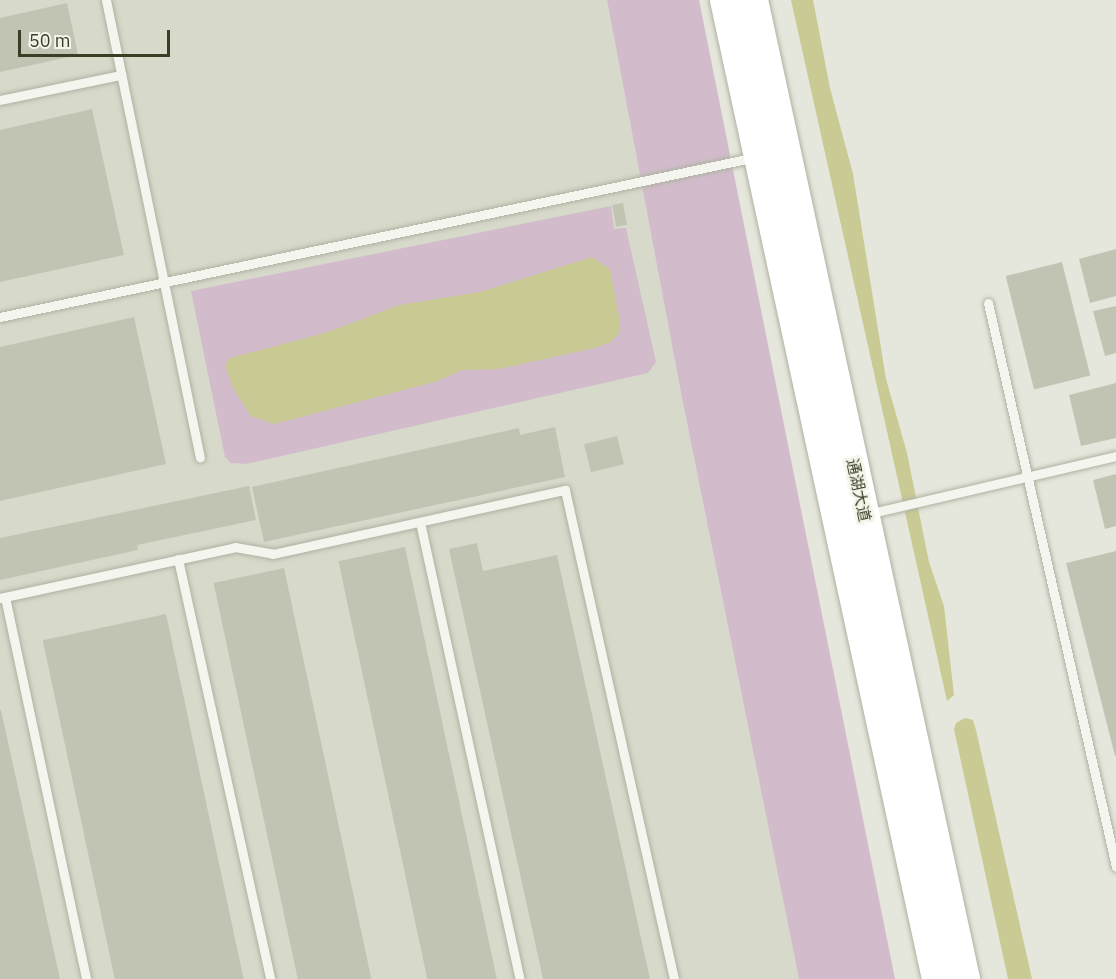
<!DOCTYPE html>
<html>
<head>
<meta charset="utf-8">
<style>
  body { margin:0 }
  #map { position:relative; width:1116px; height:979px; overflow:hidden; background:#e6e7dc; font-family:"IBM Plex Sans","Noto Sans SC",sans-serif }
  div>[style] { position:absolute }
  .built>* { inset:0; background:#d7d9ca }
  .green>* { inset:0; background:#d2bccc }
  .water>* { inset:0; background:#c9ca94 }
  .building>* { inset:0; background:#c2c4b3; transform-origin:0 0 }
  .roads { filter:drop-shadow(0 0 2px #afb1a1) drop-shadow(0 0 2px #afb1a1) }
  .lane>* { height:9px; margin:-4.5px; padding:0 4.5px; transform-origin:4.5px; border-radius:4.5px; background:#f4f5ef }
  .primary>* { height:30px; margin:-15px; padding:0 15px; transform-origin:15px; border-radius:15px; background:#fff }
  span { translate:-50% -50%; white-space:nowrap; text-align:center; line-height:1.15; -webkit-text-stroke:6px #f4f5eb; paint-order:stroke }
  .street-label { font-size:16px; color:#3b3e25 }
  .scale { position:absolute; left:18px; top:30px; width:152px; height:27px; box-sizing:border-box; border:3px solid #3b3e25; border-top:0; padding-left:8px; font-size:18px; line-height:21px; white-space:nowrap; color:#3b3e25; -webkit-text-stroke:4px #f4f5eb; paint-order:stroke }
</style>
</head>
<body>
<div id="map">
  <div class="built">
    <div style="clip-path:polygon(0 0,607px 0,681px 393px,799px 979px,0 979px)"></div>
  </div>
  <div class="green">
    <div style="clip-path:polygon(607px 0,699px 0,895px 979px,799px 979px,681px 393px)"></div>
    <div style="clip-path:polygon(611px 206px,614px 229px,626px 228px,656px 362px,648px 373px,246px 464px,231px 463px,225px 457px,191px 291px)"></div>
  </div>
  <div class="water">
    <div style="clip-path:polygon(791px 0,813px 0,830px 88px,853px 174px,886px 379px,907px 453px,929px 562px,944px 606px,954px 695px,947px 701px)"></div>
    <div style="clip-path:polygon(592px 257px,610px 269px,620px 322px,619px 333px,611px 342px,594px 348px,499px 369px,462px 370px,438px 381px,274px 424px,251px 416px,233px 388px,225px 365px,230px 358px,328px 332px,399px 305px,480px 292px)"></div>
    <div style="clip-path:polygon(965px 718px,973px 720px,976px 730px,1032px 979px,1008px 979px,954px 729px,956px 723px)"></div>
  </div>
  <div class="building">
    <div style="clip-path:polygon(67px 3px,78px 55px,0 72px,0 18px)"></div>
    <div style="clip-path:polygon(92px 109px,124px 255px,0 282px,0 130px)"></div>
    <div style="left:623px;top:203px;width:22px;height:11px;rotate:80deg"></div>
    <div style="clip-path:polygon(1116px 249px,1116px 296px,1090px 303px,1079px 259px)"></div>
    <div style="left:1062px;top:262px;width:117px;height:58px;rotate:76deg"></div>
    <div style="clip-path:polygon(1116px 306px,1116px 353px,1105px 356px,1093px 311px)"></div>
    <div style="clip-path:polygon(134px 317px,166px 464px,0 501px,0 347px)"></div>
    <div style="clip-path:polygon(1116px 383px,1116px 438px,1081px 446px,1069px 395px)"></div>
    <div style="clip-path:polygon(555px 427px,565px 477px,264px 542px,252px 487px,519px 428px,520px 435px)"></div>
    <div style="left:617px;top:436px;width:29px;height:34px;rotate:76deg"></div>
    <div style="clip-path:polygon(1116px 474px,1116px 526px,1105px 529px,1093px 480px)"></div>
    <div style="clip-path:polygon(249px 486px,256px 520px,137px 545px,138px 550px,0 580px,0 538px)"></div>
    <div style="clip-path:polygon(477px 543px,483px 571px,557px 555px,650px 979px,543px 979px,449px 549px)"></div>
    <div style="left:405px;top:547px;width:442px;height:68px;rotate:78deg"></div>
    <div style="clip-path:polygon(1116px 551px,1116px 756px,1115px 756px,1066px 563px)"></div>
    <div style="left:284px;top:568px;width:421px;height:72px;rotate:78deg"></div>
    <div style="left:166px;top:614px;width:374px;height:126px;rotate:78deg"></div>
    <div style="clip-path:polygon(0 710px,1px 710px,60px 979px,0 979px)"></div>
  </div>
  <div class="roads">
    <div class="lane">
      <div style="left:106px;top:0;width:467px;rotate:78.4deg"></div>
      <div style="left:0;top:100px;width:124px;rotate:-11.7deg"></div>
      <div style="left:988px;top:303px;width:578px;rotate:77.21deg"></div>
      <div style="left:0;top:317px;width:773px;rotate:-11.95deg"></div>
      <div style="left:867px;top:514px;width:256px;rotate:-13.1deg"></div>
      <div style="left:420px;top:522px;width:468px;rotate:77.7deg"></div>
      <div style="left:178px;top:559px;width:430px;rotate:77.6deg"></div>
      <div style="left:5px;top:597px;width:390px;rotate:78deg"></div>
      <div style="left:0;top:598px;width:240px;rotate:-12.2deg"></div>
      <div style="left:235px;top:547px;width:39px;rotate:10deg"></div>
      <div style="left:273px;top:554px;width:299px;rotate:-12.4deg"></div>
      <div style="left:565px;top:490px;width:501px;rotate:77.43deg"></div>
    </div>
    <div class="primary">
      <div style="left:725px;top:0;width:1002px;rotate:77.78deg"></div>
      <div style="left:753px;top:0;width:1002px;rotate:77.78deg"></div>
    </div>
  </div>
  <div class="street-label">
    <span style="left:859px;top:490px;rotate:78deg">通湖大道</span>
  </div>
  <div class="scale">50 m</div>
</div>
</body>
</html>
